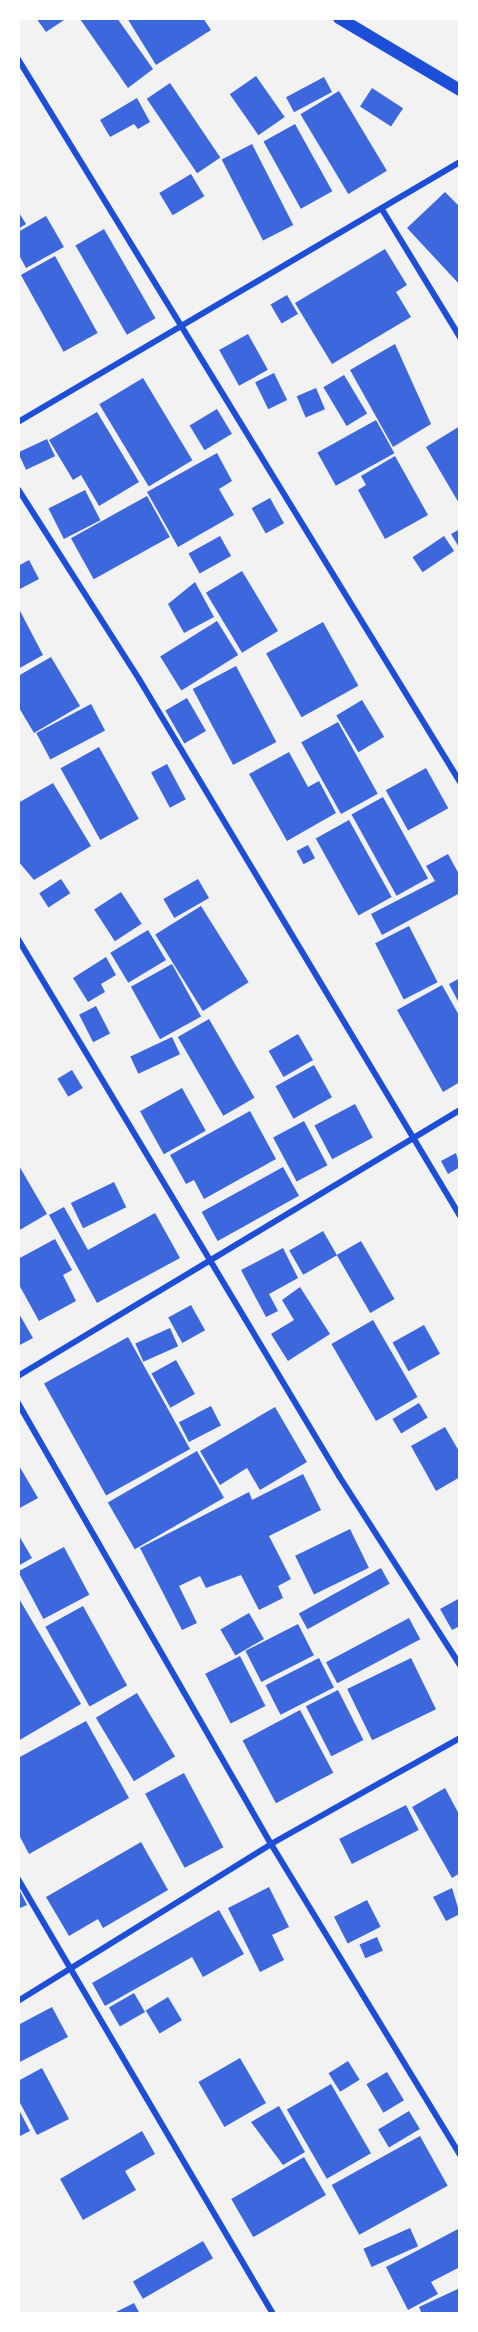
<!DOCTYPE html>
<html>
<head>
<meta charset="utf-8">
<style>
  body { margin:0 }
  #map { position:relative; width:478px; height:2332px; overflow:hidden; background:#f2f2f2; font-family:"Sofia Sans Condensed",sans-serif }
  div>[style] { position:absolute }
  .building>* { inset:0; background:#3d67dc; transform-origin:0 0 }
  .minor>* { height:6px; margin:-3px; padding:0 3px; transform-origin:3px; border-radius:3px; background:#1d4ed8 }
  .secondary>* { height:12px; margin:-6px; padding:0 6px; transform-origin:6px; border-radius:6px; background:#1d4ed8 }
  span { translate:-50% -50%; white-space:nowrap; text-align:center; line-height:1.15; -webkit-text-stroke:4.5px #fff; paint-order:stroke }
  .frame { position:absolute; inset:0; border:20px solid #fff; pointer-events:none }
</style>
</head>
<body>
<div id="map">
  <div class="building">
    <div style="clip-path:polygon(36px 18px,67px 18px,46px 32px)"></div>
    <div style="clip-path:polygon(117px 18px,153px 69px,128px 88px,80px 19px)"></div>
    <div style="clip-path:polygon(127px 18px,203px 18px,211px 30px,156px 65px)"></div>
    <div style="left:256px;top:76px;width:50px;height:32px;rotate:55deg"></div>
    <div style="left:324px;top:77px;width:17px;height:43px;rotate:62deg"></div>
    <div style="left:170px;top:83px;width:90px;height:28px;rotate:56deg"></div>
    <div style="left:372px;top:88px;width:37px;height:22px;rotate:33deg"></div>
    <div style="left:339px;top:91px;width:93px;height:45px;rotate:59deg"></div>
    <div style="clip-path:polygon(137px 98px,150px 122px,138px 129px,134px 124px,110px 137px,100px 120px)"></div>
    <div style="left:295px;top:124px;width:77px;height:36px;rotate:61deg"></div>
    <div style="left:252px;top:144px;width:91px;height:34px;rotate:63deg"></div>
    <div style="left:191px;top:174px;width:26px;height:37px;rotate:59deg"></div>
    <div style="clip-path:polygon(445px 192px,460px 207px,460px 285px,407px 228px)"></div>
    <div style="clip-path:polygon(18px 211px,26px 224px,18px 229px)"></div>
    <div style="clip-path:polygon(46px 216px,64px 247px,26px 268px,18px 253px,18px 232px)"></div>
    <div style="left:104px;top:229px;width:103px;height:33px;rotate:60deg"></div>
    <div style="clip-path:polygon(385px 249px,407px 285px,396px 292px,411px 317px,332px 364px,295px 303px)"></div>
    <div style="left:55px;top:256px;width:88px;height:39px;rotate:61deg"></div>
    <div style="left:287px;top:295px;width:22px;height:19px;rotate:60deg"></div>
    <div style="left:248px;top:334px;width:41px;height:33px;rotate:61deg"></div>
    <div style="clip-path:polygon(395px 344px,431px 424px,393px 447px,350px 370px)"></div>
    <div style="left:274px;top:373px;width:30px;height:21px;rotate:64deg"></div>
    <div style="left:344px;top:375px;width:45px;height:24px;rotate:59deg"></div>
    <div style="left:143px;top:378px;width:96px;height:51px;rotate:59deg"></div>
    <div style="left:316px;top:388px;width:23px;height:21px;rotate:67deg"></div>
    <div style="left:217px;top:409px;width:29px;height:32px;rotate:59deg"></div>
    <div style="clip-path:polygon(97px 412px,139px 482px,99px 506px,81px 475px,73px 480px,49px 440px)"></div>
    <div style="left:376px;top:420px;width:38px;height:67px;rotate:61deg"></div>
    <div style="clip-path:polygon(460px 426px,460px 505px,426px 447px)"></div>
    <div style="left:47px;top:439px;width:19px;height:32px;rotate:65deg"></div>
    <div style="clip-path:polygon(217px 453px,232px 481px,219px 489px,234px 515px,178px 547px,147px 492px)"></div>
    <div style="clip-path:polygon(395px 456px,428px 515px,385px 539px,358px 490px,366px 485px,361px 476px)"></div>
    <div style="left:85px;top:490px;width:34px;height:41px;rotate:63deg"></div>
    <div style="left:147px;top:496px;width:47px;height:87px;rotate:61deg"></div>
    <div style="left:270px;top:498px;width:29px;height:21px;rotate:61deg"></div>
    <div style="clip-path:polygon(460px 529px,460px 549px,451px 534px)"></div>
    <div style="left:220px;top:536px;width:23px;height:36px;rotate:61deg"></div>
    <div style="left:444px;top:536px;width:18px;height:38px;rotate:56deg"></div>
    <div style="clip-path:polygon(29px 560px,39px 579px,18px 590px,18px 566px)"></div>
    <div style="left:242px;top:571px;width:70px;height:42px;rotate:59deg"></div>
    <div style="clip-path:polygon(195px 582px,214px 617px,184px 633px,168px 604px)"></div>
    <div style="clip-path:polygon(18px 607px,43px 655px,18px 669px)"></div>
    <div style="left:217px;top:621px;width:40px;height:67px;rotate:58deg"></div>
    <div style="left:323px;top:622px;width:73px;height:65px;rotate:61deg"></div>
    <div style="clip-path:polygon(51px 657px,80px 706px,34px 733px,18px 706px,18px 676px)"></div>
    <div style="left:236px;top:666px;width:86px;height:49px;rotate:62deg"></div>
    <div style="left:187px;top:698px;width:38px;height:25px;rotate:60deg"></div>
    <div style="left:362px;top:700px;width:43px;height:30px;rotate:59deg"></div>
    <div style="left:91px;top:704px;width:30px;height:62px;rotate:62deg"></div>
    <div style="left:338px;top:722px;width:82px;height:42px;rotate:61deg"></div>
    <div style="left:99px;top:747px;width:82px;height:44px;rotate:61deg"></div>
    <div style="clip-path:polygon(289px 752px,308px 787px,319px 781px,336px 813px,287px 841px,249px 774px)"></div>
    <div style="left:167px;top:764px;width:40px;height:18px;rotate:62deg"></div>
    <div style="left:426px;top:768px;width:46px;height:46px;rotate:61deg"></div>
    <div style="clip-path:polygon(53px 783px,91px 846px,34px 880px,18px 861px,18px 803px)"></div>
    <div style="left:383px;top:797px;width:93px;height:36px;rotate:61deg"></div>
    <div style="left:349px;top:820px;width:88px;height:38px;rotate:61deg"></div>
    <div style="left:308px;top:845px;width:15px;height:13px;rotate:62deg"></div>
    <div style="clip-path:polygon(448px 854px,460px 876px,460px 893px,382px 935px,371px 914px,435px 881px,426px 866px)"></div>
    <div style="left:61px;top:879px;width:17px;height:26px;rotate:57deg"></div>
    <div style="left:198px;top:879px;width:22px;height:40px;rotate:60deg"></div>
    <div style="left:121px;top:892px;width:38px;height:32px;rotate:57deg"></div>
    <div style="left:201px;top:906px;width:90px;height:54px;rotate:58deg"></div>
    <div style="left:409px;top:926px;width:63px;height:38px;rotate:63deg"></div>
    <div style="left:148px;top:930px;width:35px;height:44px;rotate:59deg"></div>
    <div style="clip-path:polygon(106px 957px,116px 975px,101px 984px,105px 992px,88px 1002px,73px 978px)"></div>
    <div style="left:172px;top:964px;width:60px;height:47px;rotate:61deg"></div>
    <div style="clip-path:polygon(460px 978px,460px 1005px,449px 984px)"></div>
    <div style="clip-path:polygon(442px 985px,460px 1017px,460px 1082px,443px 1092px,397px 1010px)"></div>
    <div style="left:96px;top:1006px;width:31px;height:19px;rotate:63deg"></div>
    <div style="left:209px;top:1019px;width:91px;height:36px;rotate:60deg"></div>
    <div style="left:298px;top:1034px;width:30px;height:34px;rotate:60deg"></div>
    <div style="left:172px;top:1037px;width:19px;height:46px;rotate:65deg"></div>
    <div style="left:314px;top:1065px;width:37px;height:44px;rotate:61deg"></div>
    <div style="left:72px;top:1070px;width:21px;height:17px;rotate:59deg"></div>
    <div style="left:182px;top:1088px;width:49px;height:48px;rotate:61deg"></div>
    <div style="left:355px;top:1104px;width:38px;height:46px;rotate:62deg"></div>
    <div style="clip-path:polygon(250px 1111px,276px 1159px,204px 1199px,194px 1180px,186px 1184px,170px 1155px)"></div>
    <div style="left:304px;top:1121px;width:50px;height:35px;rotate:62deg"></div>
    <div style="clip-path:polygon(456px 1153px,460px 1167px,448px 1174px,441px 1161px)"></div>
    <div style="clip-path:polygon(18px 1164px,47px 1214px,18px 1231px)"></div>
    <div style="left:283px;top:1167px;width:33px;height:93px;rotate:61deg"></div>
    <div style="left:114px;top:1182px;width:28px;height:48px;rotate:64deg"></div>
    <div style="clip-path:polygon(64px 1207px,88px 1250px,155px 1213px,180px 1258px,97px 1303px,49px 1215px)"></div>
    <div style="left:323px;top:1231px;width:28px;height:39px;rotate:60deg"></div>
    <div style="clip-path:polygon(55px 1239px,72px 1270px,63px 1275px,76px 1301px,39px 1321px,18px 1283px,18px 1259px)"></div>
    <div style="left:361px;top:1241px;width:67px;height:28px;rotate:60deg"></div>
    <div style="clip-path:polygon(283px 1248px,298px 1278px,269px 1294px,278px 1311px,266px 1317px,241px 1270px)"></div>
    <div style="clip-path:polygon(300px 1287px,330px 1334px,288px 1361px,271px 1334px,294px 1320px,282px 1300px)"></div>
    <div style="left:191px;top:1305px;width:29px;height:26px;rotate:61deg"></div>
    <div style="clip-path:polygon(18px 1312px,33px 1338px,18px 1346px)"></div>
    <div style="left:373px;top:1320px;width:89px;height:48px;rotate:60deg"></div>
    <div style="left:424px;top:1325px;width:33px;height:36px;rotate:61deg"></div>
    <div style="left:170px;top:1328px;width:20px;height:38px;rotate:66deg"></div>
    <div style="left:128px;top:1337px;width:128px;height:96px;rotate:61deg"></div>
    <div style="left:176px;top:1360px;width:39px;height:28px;rotate:61deg"></div>
    <div style="left:419px;top:1403px;width:17px;height:31px;rotate:59deg"></div>
    <div style="left:211px;top:1406px;width:22px;height:36px;rotate:63deg"></div>
    <div style="clip-path:polygon(275px 1407px,307px 1462px,260px 1490px,247px 1468px,220px 1485px,200px 1451px)"></div>
    <div style="clip-path:polygon(445px 1427px,460px 1453px,460px 1477px,436px 1491px,411px 1446px)"></div>
    <div style="left:197px;top:1451px;width:54px;height:103px;rotate:60deg"></div>
    <div style="clip-path:polygon(18px 1464px,38px 1498px,18px 1509px)"></div>
    <div style="clip-path:polygon(303px 1474px,321px 1510px,269px 1536px,291px 1579px,278px 1586px,283px 1598px,259px 1610px,241px 1575px,206px 1588px,200px 1576px,179px 1586px,197px 1623px,182px 1630px,140px 1548px,249px 1492px,252px 1500px)"></div>
    <div style="left:350px;top:1529px;width:43px;height:61px;rotate:64deg"></div>
    <div style="clip-path:polygon(18px 1534px,32px 1558px,18px 1566px)"></div>
    <div style="left:64px;top:1547px;width:54px;height:52px;rotate:62deg"></div>
    <div style="left:381px;top:1568px;width:18px;height:94px;rotate:61deg"></div>
    <div style="clip-path:polygon(18px 1597px,81px 1704px,18px 1741px)"></div>
    <div style="clip-path:polygon(460px 1598px,460px 1626px,452px 1630px,440px 1609px)"></div>
    <div style="left:83px;top:1606px;width:91px;height:43px;rotate:61deg"></div>
    <div style="left:249px;top:1613px;width:30px;height:33px;rotate:60deg"></div>
    <div style="left:409px;top:1618px;width:24px;height:94px;rotate:62deg"></div>
    <div style="left:298px;top:1624px;width:35px;height:59px;rotate:63deg"></div>
    <div style="left:240px;top:1656px;width:56px;height:39px;rotate:63deg"></div>
    <div style="left:319px;top:1658px;width:33px;height:60px;rotate:63deg"></div>
    <div style="left:411px;top:1658px;width:57px;height:71px;rotate:64deg"></div>
    <div style="left:338px;top:1690px;width:56px;height:36px;rotate:63deg"></div>
    <div style="left:137px;top:1693px;width:74px;height:48px;rotate:59deg"></div>
    <div style="left:300px;top:1710px;width:71px;height:65px;rotate:62deg"></div>
    <div style="clip-path:polygon(86px 1721px,129px 1798px,29px 1854px,18px 1833px,18px 1758px)"></div>
    <div style="left:184px;top:1773px;width:84px;height:44px;rotate:62deg"></div>
    <div style="clip-path:polygon(445px 1788px,460px 1816px,460px 1873px,452px 1878px,412px 1807px)"></div>
    <div style="left:406px;top:1805px;width:28px;height:75px;rotate:63deg"></div>
    <div style="clip-path:polygon(141px 1842px,168px 1890px,103px 1928px,98px 1919px,69px 1936px,46px 1897px)"></div>
    <div style="clip-path:polygon(18px 1887px,27px 1905px,18px 1909px)"></div>
    <div style="clip-path:polygon(269px 1887px,289px 1927px,272px 1935px,284px 1960px,260px 1972px,228px 1908px)"></div>
    <div style="clip-path:polygon(452px 1888px,460px 1914px,446px 1921px,433px 1897px)"></div>
    <div style="left:367px;top:1900px;width:30px;height:37px;rotate:63deg"></div>
    <div style="clip-path:polygon(219px 1910px,244px 1954px,203px 1977px,192px 1957px,105px 2006px,92px 1983px)"></div>
    <div style="left:377px;top:1937px;width:15px;height:19px;rotate:67deg"></div>
    <div style="left:134px;top:1993px;width:22px;height:29px;rotate:60deg"></div>
    <div style="left:168px;top:1997px;width:27px;height:26px;rotate:59deg"></div>
    <div style="clip-path:polygon(52px 2007px,68px 2037px,18px 2063px,18px 2025px)"></div>
    <div style="left:240px;top:2058px;width:52px;height:48px;rotate:60deg"></div>
    <div style="left:348px;top:2061px;width:22px;height:23px;rotate:58deg"></div>
    <div style="clip-path:polygon(42px 2068px,69px 2119px,37px 2135px,18px 2099px,18px 2081px)"></div>
    <div style="left:387px;top:2072px;width:33px;height:24px;rotate:59deg"></div>
    <div style="left:331px;top:2084px;width:80px;height:51px;rotate:60deg"></div>
    <div style="clip-path:polygon(279px 2106px,305px 2152px,283px 2165px,251px 2122px)"></div>
    <div style="clip-path:polygon(18px 2108px,30px 2131px,18px 2137px)"></div>
    <div style="left:409px;top:2111px;width:21px;height:36px;rotate:59deg"></div>
    <div style="clip-path:polygon(142px 2131px,155px 2154px,125px 2171px,136px 2190px,83px 2220px,60px 2179px)"></div>
    <div style="left:420px;top:2136px;width:57px;height:101px;rotate:61deg"></div>
    <div style="left:304px;top:2157px;width:44px;height:84px;rotate:60deg"></div>
    <div style="left:410px;top:2228px;width:20px;height:51px;rotate:66deg"></div>
    <div style="clip-path:polygon(460px 2228px,460px 2267px,431px 2282px,438px 2294px,408px 2310px,386px 2267px)"></div>
    <div style="left:203px;top:2241px;width:20px;height:81px;rotate:60deg"></div>
    <div style="clip-path:polygon(460px 2288px,460px 2314px,422px 2314px,419px 2307px)"></div>
    <div style="clip-path:polygon(134px 2303px,140px 2314px,112px 2314px)"></div>
  </div>
  <div class="minor">
    <div style="left:18px;top:59px;width:847px;rotate:58.56deg"></div>
    <div style="left:383px;top:211px;width:148px;rotate:58.6deg"></div>
    <div style="left:18px;top:422px;width:513px;rotate:-30.47deg"></div>
    <div style="left:18px;top:489px;width:225px;rotate:57.5deg"></div>
    <div style="left:139px;top:679px;width:626px;rotate:59.13deg"></div>
    <div style="left:18px;top:939px;width:626px;rotate:59.13deg"></div>
    <div style="left:339px;top:1476px;width:224px;rotate:57.4deg"></div>
    <div style="left:18px;top:1376px;width:516px;rotate:-31.04deg"></div>
    <div style="left:18px;top:1403px;width:508px;rotate:60.16deg"></div>
    <div style="left:271px;top:1844px;width:364px;rotate:58.7deg"></div>
    <div style="left:18px;top:1879px;width:504px;rotate:59.62deg"></div>
    <div style="left:18px;top:2001px;width:298px;rotate:-31.8deg"></div>
    <div style="left:271px;top:1844px;width:217px;rotate:-29.3deg"></div>
  </div>
  <div class="secondary">
    <div style="left:339px;top:18px;width:141px;rotate:30.8deg"></div>
  </div>
  <div class="frame"></div>
</div>
</body>
</html>
